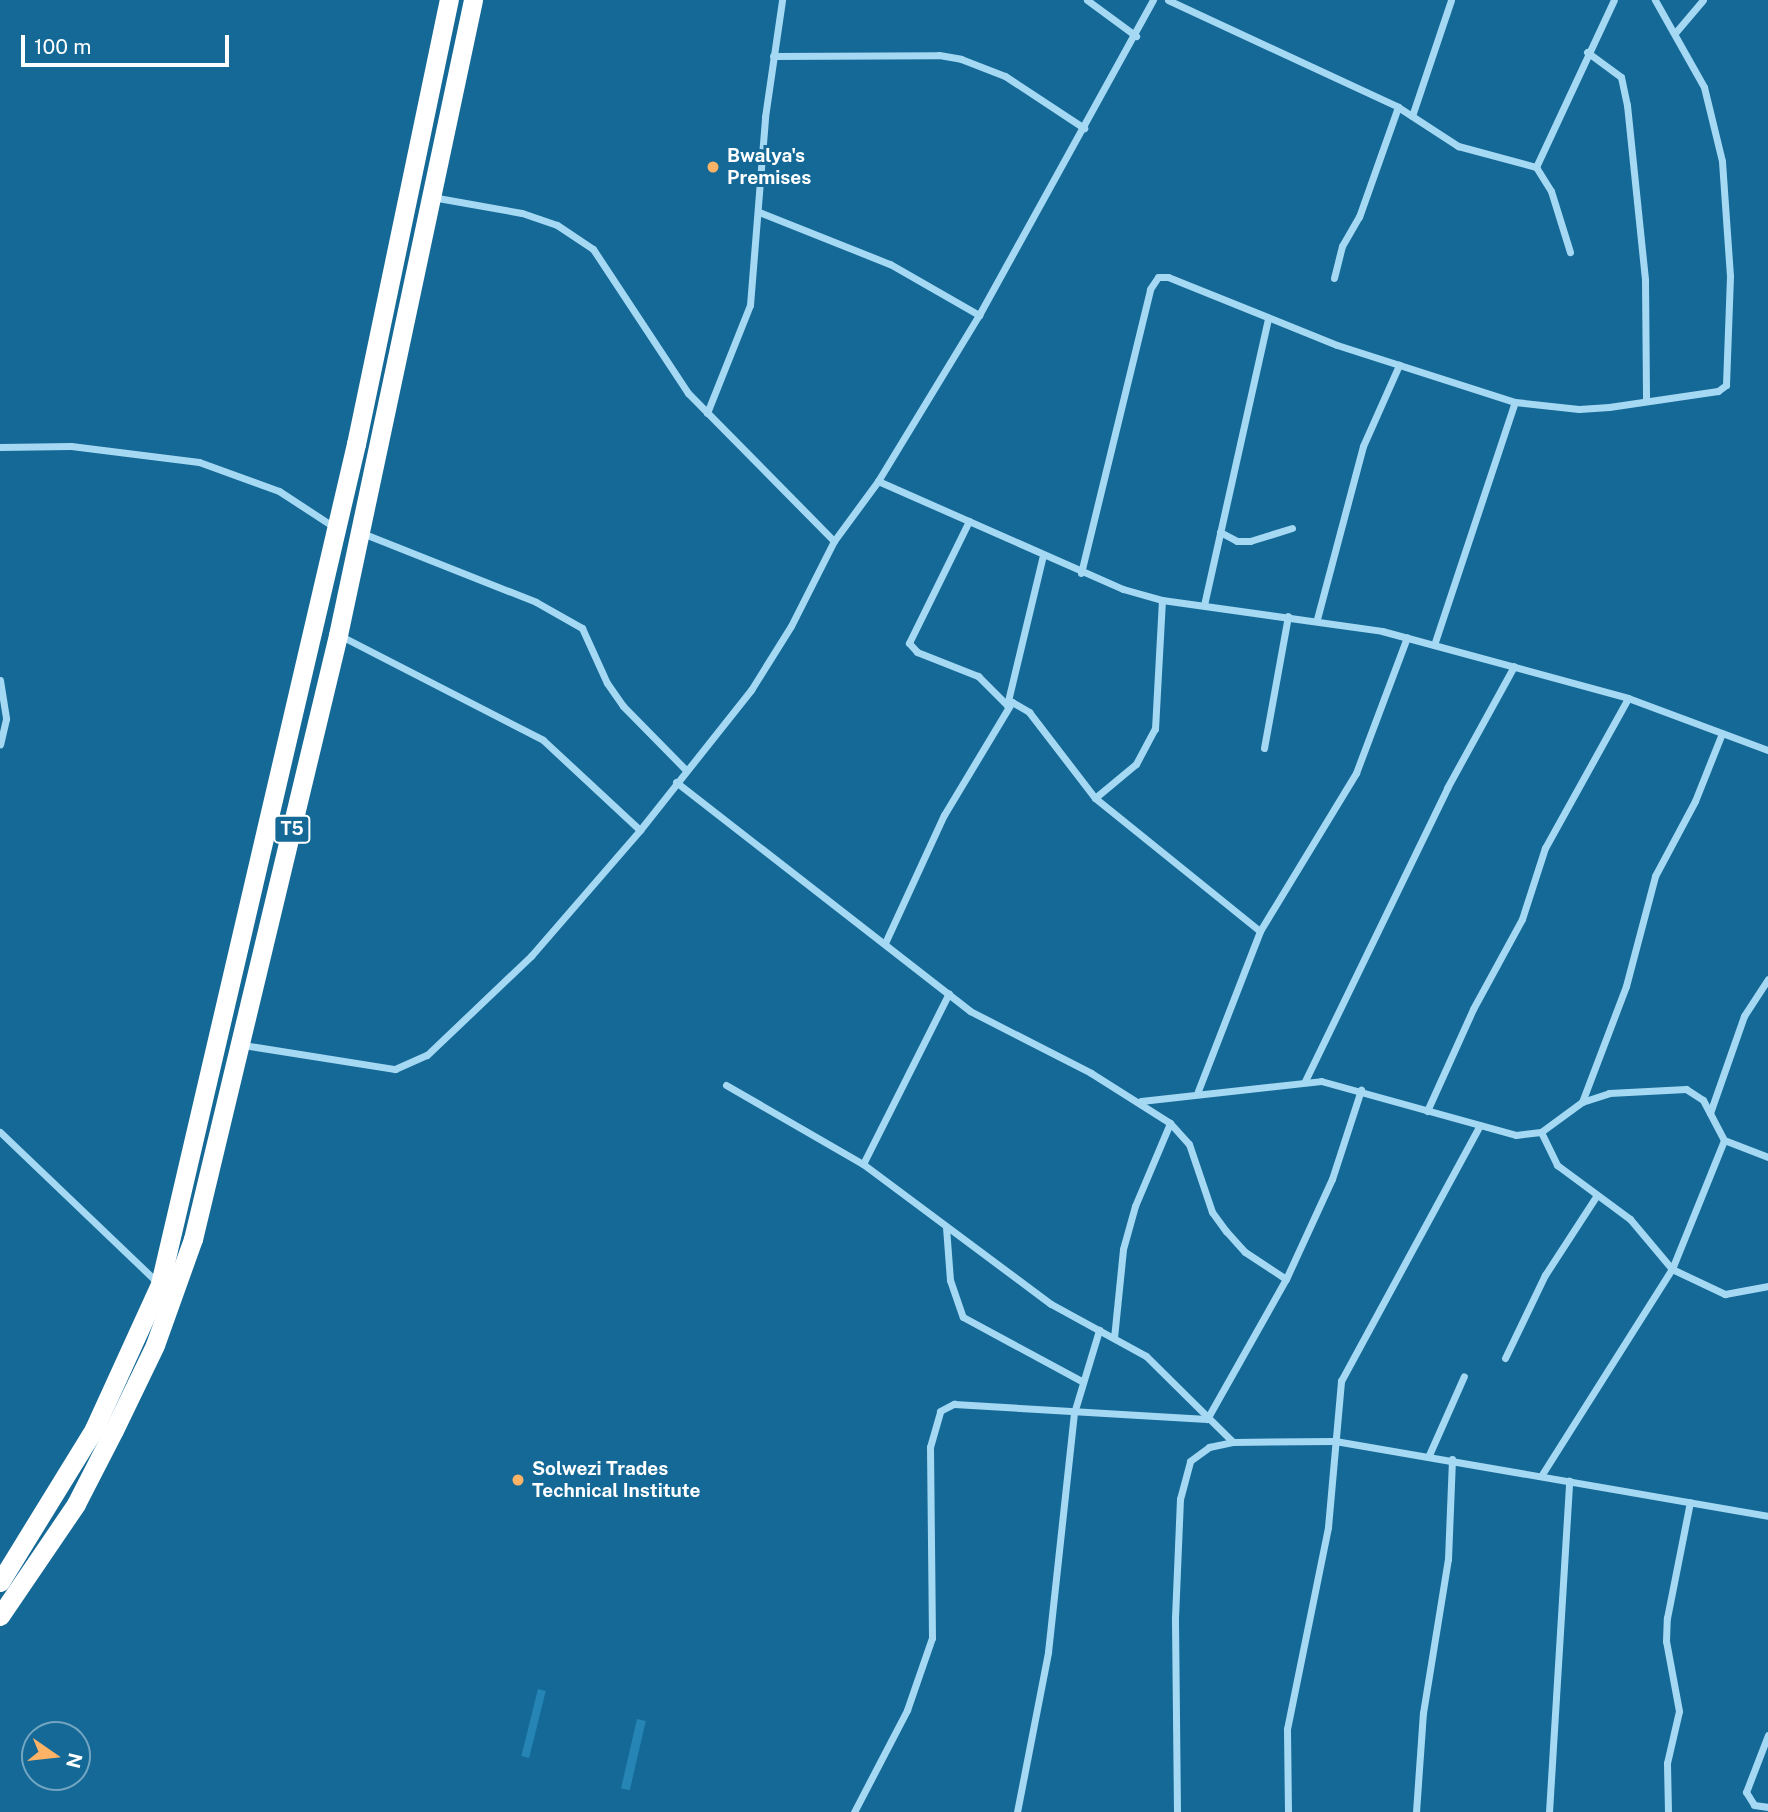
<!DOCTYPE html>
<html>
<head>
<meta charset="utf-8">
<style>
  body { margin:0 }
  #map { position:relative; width:1768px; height:1812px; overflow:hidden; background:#146997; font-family:"Public Sans",sans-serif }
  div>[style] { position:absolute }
  .green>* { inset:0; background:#2785b6; transform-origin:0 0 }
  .street>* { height:7px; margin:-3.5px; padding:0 3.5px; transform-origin:3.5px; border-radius:3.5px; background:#a5d8f3 }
  .highway>* { height:19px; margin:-9.5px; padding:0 9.5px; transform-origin:9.5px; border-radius:9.5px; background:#fff }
  .dots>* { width:19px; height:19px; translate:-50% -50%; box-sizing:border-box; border:4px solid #146997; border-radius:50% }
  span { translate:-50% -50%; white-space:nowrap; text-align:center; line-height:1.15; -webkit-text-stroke:6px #146997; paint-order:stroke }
  .shield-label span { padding:2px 5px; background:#146997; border:2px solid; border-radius:5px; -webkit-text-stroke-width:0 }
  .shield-label { font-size:18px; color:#fff; font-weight:700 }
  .poi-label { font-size:19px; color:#fff; font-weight:700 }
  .left { translate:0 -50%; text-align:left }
  .north { position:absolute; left:21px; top:1721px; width:70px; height:70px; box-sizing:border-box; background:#146997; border:2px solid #72a5c1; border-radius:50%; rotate:104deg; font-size:19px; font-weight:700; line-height:28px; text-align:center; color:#fff }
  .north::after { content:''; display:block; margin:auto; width:24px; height:32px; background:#ffb367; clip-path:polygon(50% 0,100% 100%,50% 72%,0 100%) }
  .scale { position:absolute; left:21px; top:35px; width:208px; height:32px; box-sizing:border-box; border:4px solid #fff; border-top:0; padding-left:9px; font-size:21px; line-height:24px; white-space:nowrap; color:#fff; -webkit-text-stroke:5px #146997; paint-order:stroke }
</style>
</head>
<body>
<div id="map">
  <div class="green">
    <div style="left:538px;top:1689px;width:8px;height:69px;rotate:14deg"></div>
    <div style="left:637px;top:1719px;width:9px;height:71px;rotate:13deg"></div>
  </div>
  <div class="street">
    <div style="left:1087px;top:0;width:61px;rotate:36.3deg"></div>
    <div style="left:1168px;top:0;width:254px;rotate:24.9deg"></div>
    <div style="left:1398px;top:107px;width:72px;rotate:33deg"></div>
    <div style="left:1458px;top:146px;width:81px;rotate:15.1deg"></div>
    <div style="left:1536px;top:167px;width:28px;rotate:58deg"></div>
    <div style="left:1551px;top:191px;width:64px;rotate:72.7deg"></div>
    <div style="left:1675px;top:33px;width:43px;rotate:-49.7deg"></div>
    <div style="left:1587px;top:52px;width:42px;rotate:36.3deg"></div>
    <div style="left:1621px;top:77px;width:29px;rotate:78deg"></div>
    <div style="left:1627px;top:105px;width:176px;rotate:84.1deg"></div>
    <div style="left:1645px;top:280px;width:120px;rotate:89.5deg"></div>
    <div style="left:773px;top:56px;width:166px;rotate:-0.3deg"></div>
    <div style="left:939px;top:55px;width:22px;rotate:10deg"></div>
    <div style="left:961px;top:59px;width:47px;rotate:21.1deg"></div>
    <div style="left:1005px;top:76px;width:95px;rotate:33.4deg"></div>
    <div style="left:1412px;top:116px;width:122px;rotate:-71.4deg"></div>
    <div style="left:1536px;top:167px;width:184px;rotate:-65deg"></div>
    <div style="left:432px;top:197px;width:91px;rotate:10.1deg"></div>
    <div style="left:522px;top:213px;width:37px;rotate:19deg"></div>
    <div style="left:557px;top:225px;width:43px;rotate:33.7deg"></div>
    <div style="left:593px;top:249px;width:173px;rotate:56.6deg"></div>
    <div style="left:688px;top:393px;width:208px;rotate:45.4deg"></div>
    <div style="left:759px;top:212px;width:141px;rotate:21.7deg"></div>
    <div style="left:890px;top:264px;width:103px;rotate:29.8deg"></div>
    <div style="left:1334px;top:278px;width:33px;rotate:-76deg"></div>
    <div style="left:1342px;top:246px;width:34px;rotate:-60deg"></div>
    <div style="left:1359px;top:217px;width:117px;rotate:-70.5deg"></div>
    <div style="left:707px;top:413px;width:116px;rotate:-68.3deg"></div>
    <div style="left:750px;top:305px;width:189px;rotate:-85.4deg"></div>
    <div style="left:765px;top:117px;width:118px;rotate:-81.7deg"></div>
    <div style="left:0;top:447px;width:71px;rotate:-0.8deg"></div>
    <div style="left:71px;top:446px;width:129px;rotate:7.1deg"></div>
    <div style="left:199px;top:462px;width:85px;rotate:19.9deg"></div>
    <div style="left:279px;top:491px;width:66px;rotate:33.2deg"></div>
    <div style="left:878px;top:481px;width:268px;rotate:23.8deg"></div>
    <div style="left:1123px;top:589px;width:41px;rotate:15.8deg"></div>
    <div style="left:1162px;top:600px;width:222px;rotate:8deg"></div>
    <div style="left:1382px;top:631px;width:255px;rotate:15.2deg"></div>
    <div style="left:1628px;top:698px;width:149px;rotate:20.4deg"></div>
    <div style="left:969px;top:521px;width:136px;rotate:116.2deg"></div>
    <div style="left:909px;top:643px;width:12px;rotate:48deg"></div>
    <div style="left:917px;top:652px;width:66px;rotate:21.5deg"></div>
    <div style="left:978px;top:676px;width:41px;rotate:45deg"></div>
    <div style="left:1220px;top:532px;width:19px;rotate:28deg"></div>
    <div style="left:1237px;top:541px;width:13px"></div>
    <div style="left:1250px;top:541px;width:44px;rotate:-17.2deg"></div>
    <div style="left:362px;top:533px;width:187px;rotate:21.6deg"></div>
    <div style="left:536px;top:602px;width:53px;rotate:29.5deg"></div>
    <div style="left:582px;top:628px;width:60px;rotate:65.6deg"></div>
    <div style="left:607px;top:683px;width:28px;rotate:55deg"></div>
    <div style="left:623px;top:706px;width:88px;rotate:45.5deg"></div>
    <div style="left:1081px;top:573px;width:292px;rotate:-76.3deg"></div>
    <div style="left:1150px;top:289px;width:14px;rotate:-56deg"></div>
    <div style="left:1158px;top:277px;width:10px"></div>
    <div style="left:1168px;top:277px;width:182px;rotate:21.9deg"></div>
    <div style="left:1337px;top:345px;width:187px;rotate:17.8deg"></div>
    <div style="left:1515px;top:402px;width:64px;rotate:6.2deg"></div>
    <div style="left:1579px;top:409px;width:30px;rotate:-4deg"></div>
    <div style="left:1609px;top:407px;width:110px;rotate:-8.4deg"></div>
    <div style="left:1718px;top:391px;width:10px;rotate:-37deg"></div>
    <div style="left:1726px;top:385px;width:109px;rotate:-87.9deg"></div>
    <div style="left:1730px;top:276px;width:115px;rotate:-94deg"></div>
    <div style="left:1722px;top:161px;width:76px;rotate:-103.7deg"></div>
    <div style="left:1704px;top:87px;width:100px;rotate:-119.4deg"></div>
    <div style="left:1204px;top:605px;width:293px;rotate:-77.4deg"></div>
    <div style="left:1317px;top:619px;width:179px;rotate:-75.1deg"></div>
    <div style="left:1363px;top:446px;width:89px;rotate:-66deg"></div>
    <div style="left:339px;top:635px;width:229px;rotate:27.2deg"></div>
    <div style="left:543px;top:740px;width:132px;rotate:42.9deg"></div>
    <div style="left:1434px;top:645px;width:256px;rotate:-71.6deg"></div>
    <div style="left:0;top:680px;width:39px;rotate:81deg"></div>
    <div style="left:6px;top:719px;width:26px;rotate:103deg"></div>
    <div style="left:1007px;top:705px;width:154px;rotate:-76.5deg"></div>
    <div style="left:1264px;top:748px;width:134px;rotate:-79.7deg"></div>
    <div style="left:676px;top:782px;width:373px;rotate:37.9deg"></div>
    <div style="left:970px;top:1011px;width:136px;rotate:27.1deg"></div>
    <div style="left:1091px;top:1073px;width:93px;rotate:32.3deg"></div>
    <div style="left:1170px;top:1123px;width:28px;rotate:48deg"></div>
    <div style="left:1189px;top:1144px;width:72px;rotate:71.3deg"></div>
    <div style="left:1212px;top:1212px;width:24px;rotate:54deg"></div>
    <div style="left:1226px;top:1231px;width:28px;rotate:48deg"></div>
    <div style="left:1245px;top:1252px;width:49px;rotate:33.4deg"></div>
    <div style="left:1095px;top:798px;width:53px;rotate:-39.7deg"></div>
    <div style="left:1136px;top:764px;width:40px;rotate:-62deg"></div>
    <div style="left:1155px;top:729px;width:129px;rotate:-86.9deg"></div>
    <div style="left:885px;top:943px;width:141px;rotate:-65.3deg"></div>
    <div style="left:944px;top:815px;width:132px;rotate:-59deg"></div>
    <div style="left:1012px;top:702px;width:20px;rotate:30deg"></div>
    <div style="left:1029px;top:712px;width:108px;rotate:52.5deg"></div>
    <div style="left:1095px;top:798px;width:212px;rotate:38.9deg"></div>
    <div style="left:243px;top:1045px;width:154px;rotate:9deg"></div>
    <div style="left:395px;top:1069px;width:35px;rotate:-24deg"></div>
    <div style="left:427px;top:1055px;width:144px;rotate:-43.6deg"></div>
    <div style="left:531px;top:956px;width:167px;rotate:-49.1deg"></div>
    <div style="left:640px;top:830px;width:179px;rotate:-51.6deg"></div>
    <div style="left:751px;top:690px;width:75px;rotate:-58deg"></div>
    <div style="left:791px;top:626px;width:95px;rotate:-63.2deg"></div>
    <div style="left:834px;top:541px;width:74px;rotate:-53.7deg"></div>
    <div style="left:878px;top:481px;width:194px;rotate:-58.7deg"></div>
    <div style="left:979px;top:315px;width:360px;rotate:-61.1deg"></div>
    <div style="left:1305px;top:1081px;width:326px;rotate:-64.1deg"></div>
    <div style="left:1447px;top:788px;width:139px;rotate:-61.2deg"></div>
    <div style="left:726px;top:1085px;width:158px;rotate:30deg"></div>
    <div style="left:863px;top:1164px;width:234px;rotate:36.7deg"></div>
    <div style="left:1051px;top:1304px;width:108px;rotate:28.7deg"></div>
    <div style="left:1146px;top:1356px;width:122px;rotate:44.7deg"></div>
    <div style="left:1233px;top:1442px;width:102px;rotate:-0.6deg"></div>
    <div style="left:1335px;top:1441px;width:439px;rotate:9.8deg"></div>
    <div style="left:1198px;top:1091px;width:172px;rotate:-68.8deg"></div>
    <div style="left:1260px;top:931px;width:185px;rotate:-58.7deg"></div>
    <div style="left:1356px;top:773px;width:145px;rotate:-69.4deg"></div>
    <div style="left:1141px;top:1101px;width:181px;rotate:-6.3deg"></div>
    <div style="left:1321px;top:1081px;width:202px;rotate:15.5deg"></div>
    <div style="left:1516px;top:1135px;width:25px;rotate:-7deg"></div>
    <div style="left:1541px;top:1132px;width:51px;rotate:-36.2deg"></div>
    <div style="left:1582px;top:1102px;width:28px;rotate:-18deg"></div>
    <div style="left:1609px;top:1093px;width:77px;rotate:-3deg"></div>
    <div style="left:1686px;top:1089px;width:20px;rotate:33deg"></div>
    <div style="left:1703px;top:1100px;width:45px;rotate:62.3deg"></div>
    <div style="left:1724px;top:1140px;width:47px;rotate:21.1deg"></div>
    <div style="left:1582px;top:1102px;width:124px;rotate:-69.2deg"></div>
    <div style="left:1626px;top:986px;width:114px;rotate:-75.2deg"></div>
    <div style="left:1655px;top:876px;width:85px;rotate:-61.9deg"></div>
    <div style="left:1695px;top:801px;width:73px;rotate:-68.3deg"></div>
    <div style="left:1427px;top:1111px;width:112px;rotate:-65.7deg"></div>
    <div style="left:1473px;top:1009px;width:102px;rotate:-61.4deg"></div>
    <div style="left:1522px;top:919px;width:75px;rotate:-72.1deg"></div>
    <div style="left:1545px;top:848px;width:171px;rotate:-61deg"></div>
    <div style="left:1710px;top:1113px;width:103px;rotate:-70.7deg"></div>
    <div style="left:1744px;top:1016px;width:44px;rotate:-57deg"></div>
    <div style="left:0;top:1132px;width:220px;rotate:43.7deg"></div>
    <div style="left:1541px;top:1132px;width:37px;rotate:64deg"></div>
    <div style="left:1557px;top:1165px;width:91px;rotate:36.5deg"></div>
    <div style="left:1630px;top:1219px;width:65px;rotate:50deg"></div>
    <div style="left:1672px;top:1269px;width:59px;rotate:25.3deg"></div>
    <div style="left:1725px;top:1294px;width:44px;rotate:-10.5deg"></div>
    <div style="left:863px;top:1164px;width:191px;rotate:-63.3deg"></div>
    <div style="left:946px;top:1227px;width:53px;rotate:85.7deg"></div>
    <div style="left:950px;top:1280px;width:39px;rotate:71deg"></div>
    <div style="left:963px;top:1317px;width:136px;rotate:28.4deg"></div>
    <div style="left:1114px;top:1338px;width:89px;rotate:-84.2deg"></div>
    <div style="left:1123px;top:1249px;width:45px;rotate:-74.4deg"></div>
    <div style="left:1135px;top:1206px;width:90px;rotate:-67.1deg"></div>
    <div style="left:1505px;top:1358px;width:92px;rotate:-64.3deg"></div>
    <div style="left:1545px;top:1275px;width:95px;rotate:-57deg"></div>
    <div style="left:1429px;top:1455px;width:86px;rotate:-66.1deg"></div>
    <div style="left:1541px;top:1476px;width:245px;rotate:-57.7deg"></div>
    <div style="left:1672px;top:1269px;width:139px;rotate:-68deg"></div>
    <div style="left:1768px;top:1735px;width:61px;rotate:111.1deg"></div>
    <div style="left:1746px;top:1792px;width:15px;rotate:58deg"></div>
    <div style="left:1754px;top:1805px;width:14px;rotate:8deg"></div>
    <div style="left:854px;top:1812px;width:115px;rotate:-62.5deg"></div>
    <div style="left:907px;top:1710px;width:76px;rotate:-70.9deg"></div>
    <div style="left:932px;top:1638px;width:191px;rotate:-90.6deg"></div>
    <div style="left:930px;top:1447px;width:37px;rotate:-74deg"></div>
    <div style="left:940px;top:1411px;width:16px;rotate:-27deg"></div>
    <div style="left:954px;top:1404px;width:253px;rotate:3.4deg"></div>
    <div style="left:1207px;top:1419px;width:161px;rotate:-60.6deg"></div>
    <div style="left:1286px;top:1279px;width:110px;rotate:-65.3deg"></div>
    <div style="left:1332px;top:1179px;width:94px;rotate:-72deg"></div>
    <div style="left:1017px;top:1812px;width:163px;rotate:-79deg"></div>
    <div style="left:1048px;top:1652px;width:240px;rotate:-83.8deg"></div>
    <div style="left:1074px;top:1413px;width:87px;rotate:-73.2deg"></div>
    <div style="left:1177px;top:1812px;width:194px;rotate:-90.6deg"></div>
    <div style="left:1175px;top:1618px;width:119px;rotate:-87.6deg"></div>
    <div style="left:1180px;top:1499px;width:39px;rotate:-75deg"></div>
    <div style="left:1190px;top:1461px;width:24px;rotate:-36deg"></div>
    <div style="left:1209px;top:1447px;width:25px;rotate:-12deg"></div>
    <div style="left:1288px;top:1812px;width:83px;rotate:-90.7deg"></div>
    <div style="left:1287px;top:1729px;width:206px;rotate:-78.5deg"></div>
    <div style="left:1328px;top:1527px;width:147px;rotate:-84.9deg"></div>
    <div style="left:1341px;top:1381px;width:291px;rotate:-61.5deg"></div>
    <div style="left:1416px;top:1812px;width:99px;rotate:-86deg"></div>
    <div style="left:1423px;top:1713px;width:156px;rotate:-80.8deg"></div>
    <div style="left:1448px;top:1559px;width:100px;rotate:-87.7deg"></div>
    <div style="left:1549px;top:1812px;width:332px;rotate:-86.5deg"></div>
    <div style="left:1668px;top:1812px;width:49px;rotate:-91.2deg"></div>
    <div style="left:1667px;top:1763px;width:53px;rotate:-77deg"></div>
    <div style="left:1679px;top:1711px;width:71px;rotate:-100.5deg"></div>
    <div style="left:1666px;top:1641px;width:23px;rotate:-88deg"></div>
    <div style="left:1667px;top:1618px;width:118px;rotate:-78.8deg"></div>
  </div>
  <div class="highway">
    <div style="left:0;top:1582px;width:180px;rotate:-58.4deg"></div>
    <div style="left:94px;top:1429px;width:159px;rotate:-65.5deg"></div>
    <div style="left:160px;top:1284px;width:863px;rotate:-76.87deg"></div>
    <div style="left:356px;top:444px;width:454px;rotate:-78.2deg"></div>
    <div style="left:0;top:1616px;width:135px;rotate:-55.8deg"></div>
    <div style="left:76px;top:1504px;width:83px;rotate:-62.8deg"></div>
    <div style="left:114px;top:1430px;width:94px;rotate:-64.2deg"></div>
    <div style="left:155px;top:1345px;width:113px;rotate:-70.3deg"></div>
    <div style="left:193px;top:1239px;width:621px;rotate:-76.5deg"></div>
    <div style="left:338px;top:635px;width:649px;rotate:-78deg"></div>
  </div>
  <div class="dots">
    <div style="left:713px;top:167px;background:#ffb367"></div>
    <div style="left:518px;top:1480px;background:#ffb367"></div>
  </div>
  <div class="shield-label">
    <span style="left:292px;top:829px">T5</span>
  </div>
  <div class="poi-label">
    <span class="left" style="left:727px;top:167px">Bwalya's<br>Premises</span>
    <span class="left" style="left:532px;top:1480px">Solwezi Trades<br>Technical Institute</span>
  </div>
  <div class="north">N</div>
  <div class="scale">100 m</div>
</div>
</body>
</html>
